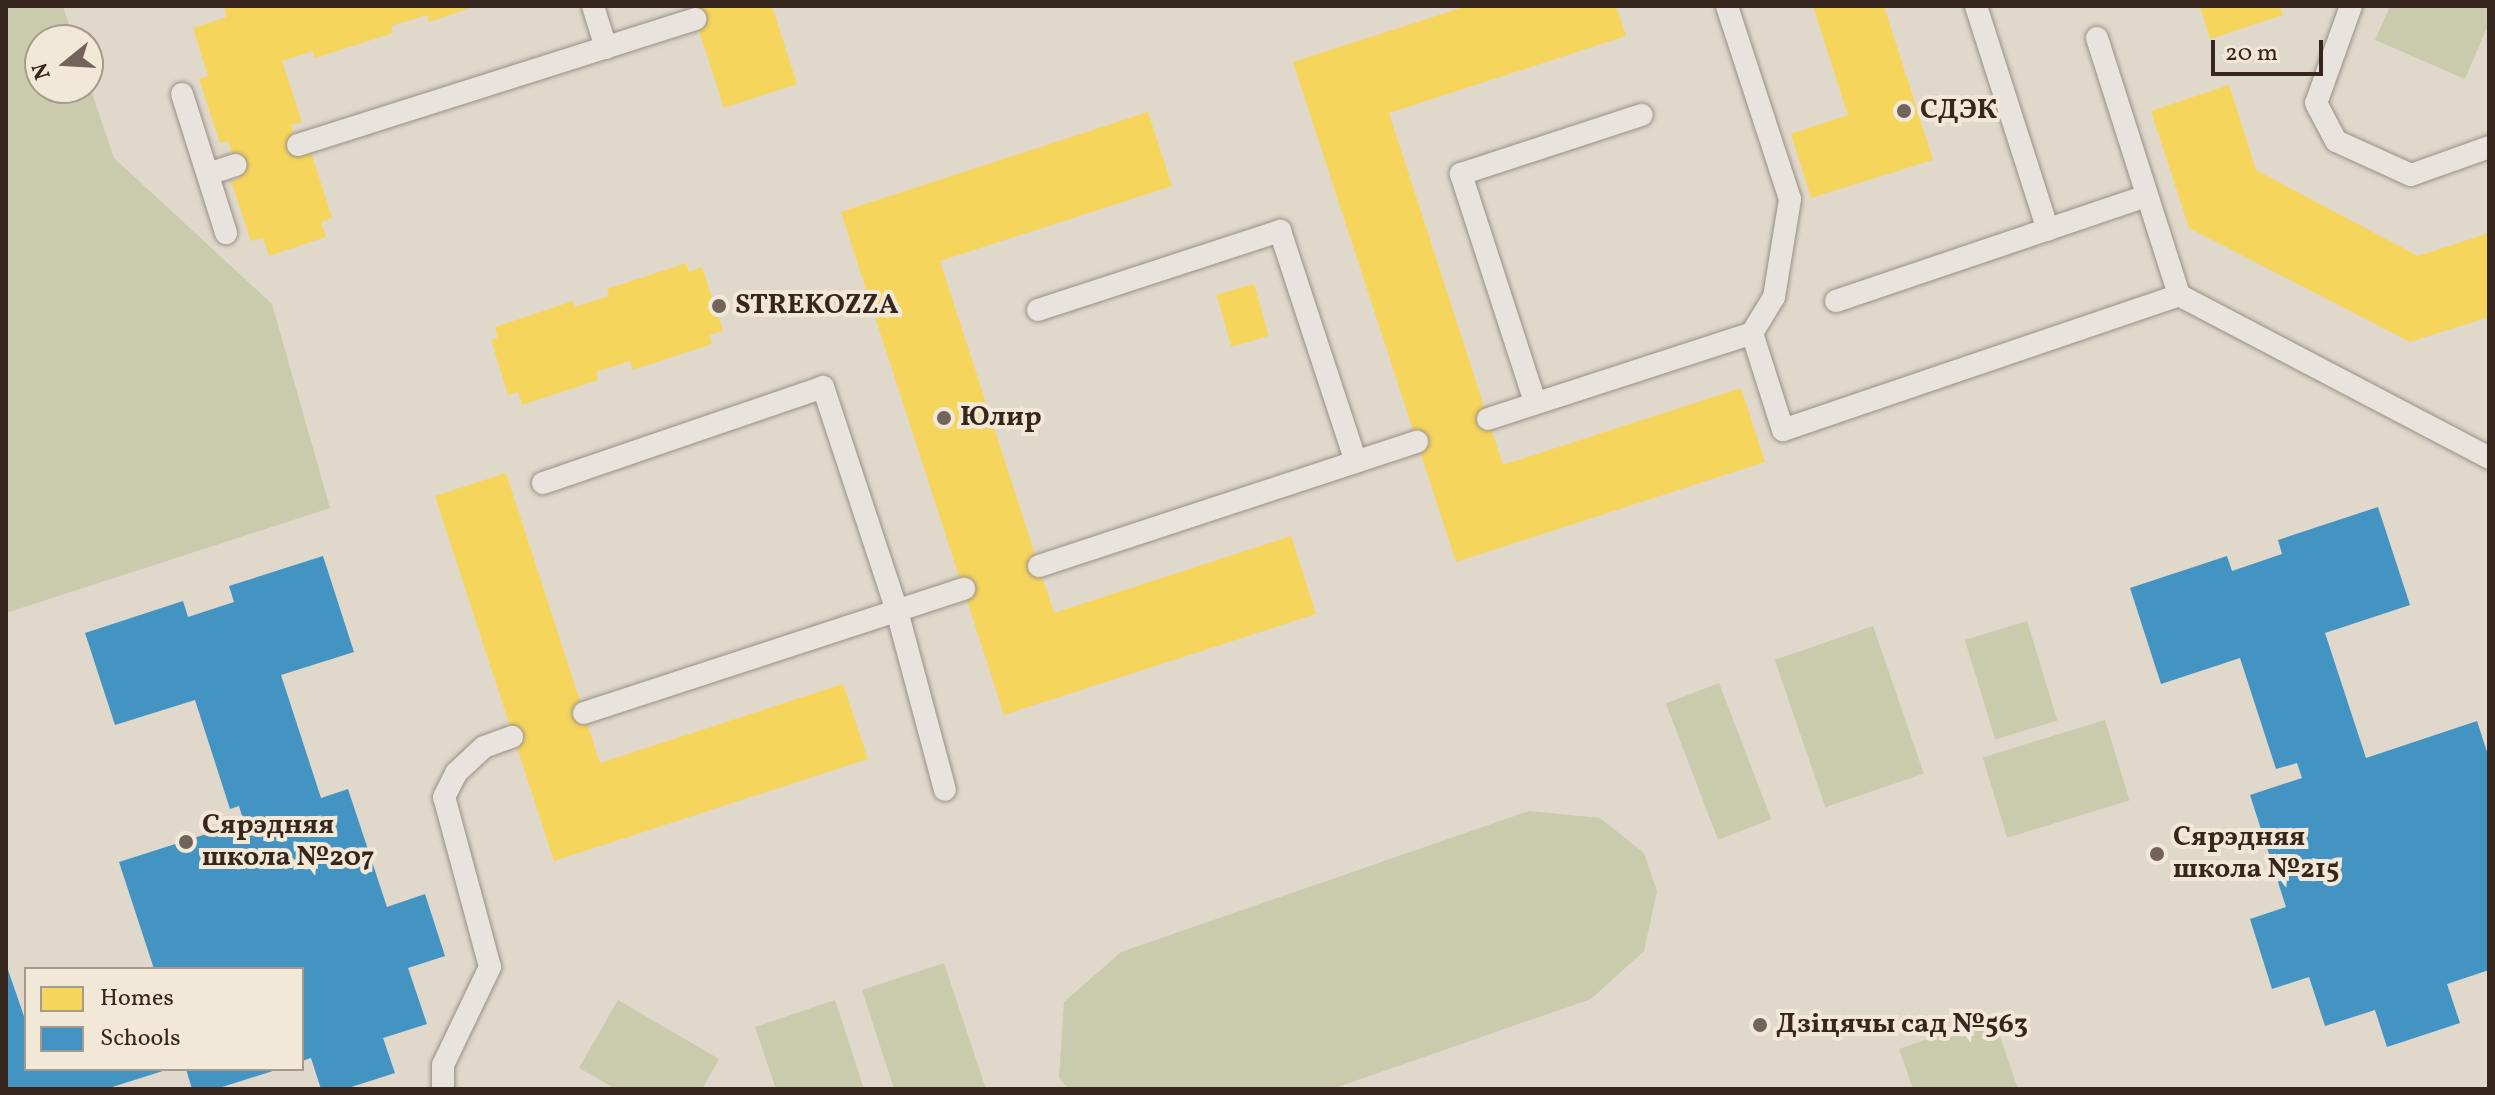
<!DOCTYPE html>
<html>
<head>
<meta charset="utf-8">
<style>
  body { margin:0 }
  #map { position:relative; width:2495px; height:1095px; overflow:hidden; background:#e0d8ca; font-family:Vollkorn,serif }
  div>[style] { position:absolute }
  .green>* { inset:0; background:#c9cbac; transform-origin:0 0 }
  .homes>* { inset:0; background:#f6d55c; transform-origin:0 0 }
  .schools>* { inset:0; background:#4393c3 }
  .roads { filter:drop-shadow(0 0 2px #969087) drop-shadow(0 0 2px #969087) }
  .lane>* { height:22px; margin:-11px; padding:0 11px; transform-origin:11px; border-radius:11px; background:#e8e3dc }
  .dots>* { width:22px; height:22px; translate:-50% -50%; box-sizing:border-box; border:4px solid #f1e8d7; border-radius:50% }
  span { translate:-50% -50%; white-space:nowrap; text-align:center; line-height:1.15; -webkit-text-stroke:8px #f1e8d7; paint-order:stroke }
  .poi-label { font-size:28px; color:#37261d; font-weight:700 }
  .left { translate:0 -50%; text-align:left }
  .frame { position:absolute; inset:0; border:8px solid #37261d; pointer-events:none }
  .legend { position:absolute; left:24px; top:967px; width:280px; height:104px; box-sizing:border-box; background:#f1e8d7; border:2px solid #a79a8d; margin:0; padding:10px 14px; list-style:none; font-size:24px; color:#37261d }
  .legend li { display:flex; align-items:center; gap:16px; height:40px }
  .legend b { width:40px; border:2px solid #a79a8d }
  .north { position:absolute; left:24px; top:24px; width:80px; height:80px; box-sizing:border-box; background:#f1e8d7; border:2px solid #a79a8d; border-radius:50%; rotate:252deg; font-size:22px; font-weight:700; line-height:32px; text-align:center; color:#37261d }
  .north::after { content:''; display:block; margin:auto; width:28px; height:36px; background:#72645a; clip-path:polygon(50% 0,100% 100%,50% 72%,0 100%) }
  .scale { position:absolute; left:2211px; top:40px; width:112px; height:36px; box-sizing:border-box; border:4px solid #37261d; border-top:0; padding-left:10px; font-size:24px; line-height:28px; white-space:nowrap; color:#37261d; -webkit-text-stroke:6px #f1e8d7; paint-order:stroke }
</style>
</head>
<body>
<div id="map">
  <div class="green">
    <div style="clip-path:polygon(6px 6px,63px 6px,74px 40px,40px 40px,40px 88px,88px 88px,88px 81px,114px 158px,272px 304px,330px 508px,6px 613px)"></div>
    <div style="clip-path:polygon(2390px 6px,2489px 6px,2489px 23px,2465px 79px,2375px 40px)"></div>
    <div style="left:2027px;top:621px;width:104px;height:65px;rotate:73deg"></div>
    <div style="left:1873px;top:626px;width:156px;height:104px;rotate:71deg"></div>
    <div style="left:1719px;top:683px;width:146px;height:57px;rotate:69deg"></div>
    <div style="left:2105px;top:720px;width:84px;height:128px;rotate:73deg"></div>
    <div style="clip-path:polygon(1529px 811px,1600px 818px,1644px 853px,1657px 891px,1644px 951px,1591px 999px,1332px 1089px,1069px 1089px,1059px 1078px,1064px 1002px,1121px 952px)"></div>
    <div style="clip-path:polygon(944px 963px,986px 1089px,894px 1089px,862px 990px)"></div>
    <div style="clip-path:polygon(618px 1000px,719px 1059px,702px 1089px,616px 1089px,579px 1068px)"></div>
    <div style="clip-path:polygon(835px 1000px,864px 1089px,776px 1089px,755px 1027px)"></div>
    <div style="clip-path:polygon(1993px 1016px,2018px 1089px,1913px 1089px,1899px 1049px)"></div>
  </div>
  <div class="homes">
    <div style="clip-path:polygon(224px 6px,476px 6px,429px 22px,427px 15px,391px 26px,393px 33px,315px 58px,313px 51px,282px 61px,302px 122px,291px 125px,301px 155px,311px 152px,332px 218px,321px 222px,326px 237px,269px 256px,263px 238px,251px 241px,231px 181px,240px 178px,228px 141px,220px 143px,199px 79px,208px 76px,193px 28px,227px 17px)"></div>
    <div style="clip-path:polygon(691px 6px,772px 6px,797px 84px,724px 108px)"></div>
    <div style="clip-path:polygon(1467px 6px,1616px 6px,1626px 36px,1389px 113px,1503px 465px,1741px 388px,1765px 462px,1456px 562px,1293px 62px)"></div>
    <div style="clip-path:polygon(1813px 6px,1884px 6px,1933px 160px,1811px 198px,1791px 134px,1848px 115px)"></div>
    <div style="clip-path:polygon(2200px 6px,2280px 6px,2283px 15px,2210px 39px)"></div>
    <div style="clip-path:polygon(2229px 85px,2256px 170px,2418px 256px,2489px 233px,2489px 317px,2410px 342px,2189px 228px,2151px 111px)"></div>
    <div style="clip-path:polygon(1148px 112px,1172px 186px,940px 261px,1054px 613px,1291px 536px,1316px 614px,1004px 715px,841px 212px)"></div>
    <div style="clip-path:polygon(686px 263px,689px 272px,702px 267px,723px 331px,709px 335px,712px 344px,633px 370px,630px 361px,596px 372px,598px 380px,522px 405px,518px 392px,508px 395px,491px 340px,498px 338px,495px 327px,573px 301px,575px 307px,609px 296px,607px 289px)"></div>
    <div style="left:1254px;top:284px;width:54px;height:39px;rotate:74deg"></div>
    <div style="clip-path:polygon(506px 473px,600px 763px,843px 684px,868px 759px,554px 861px,435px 496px)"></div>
  </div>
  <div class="schools">
    <div style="clip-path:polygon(2378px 507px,2410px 605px,2325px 633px,2366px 758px,2477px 721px,2489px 758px,2489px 970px,2447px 984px,2460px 1023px,2387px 1047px,2375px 1010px,2325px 1026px,2309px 977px,2272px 989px,2250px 919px,2286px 907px,2250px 795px,2302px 778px,2297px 763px,2276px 769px,2240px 658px,2161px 684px,2130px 588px,2227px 556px,2232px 571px,2282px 554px,2278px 540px)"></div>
    <div style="clip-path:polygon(323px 556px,354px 652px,281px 675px,321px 798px,348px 789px,387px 907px,425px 894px,445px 956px,408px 968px,427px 1024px,383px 1038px,395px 1073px,345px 1089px,321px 1089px,311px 1058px,302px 1061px,302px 969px,154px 969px,119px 862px,244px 822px,239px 806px,230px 809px,195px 700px,115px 725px,85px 633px,183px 601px,188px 617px,234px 602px,229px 586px)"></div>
    <div style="clip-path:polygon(6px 964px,26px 1022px,26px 1069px,166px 1070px,106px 1089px,6px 1089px)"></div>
    <div style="clip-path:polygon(186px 1069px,276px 1069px,276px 1070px,216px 1089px,192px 1089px)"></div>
  </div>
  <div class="roads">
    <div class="lane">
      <div style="left:593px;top:6px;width:44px;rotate:72.8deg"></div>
      <div style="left:1976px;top:6px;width:235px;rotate:72.2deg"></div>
      <div style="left:2351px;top:6px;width:103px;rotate:109.8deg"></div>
      <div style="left:2316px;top:103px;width:43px;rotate:62.2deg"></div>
      <div style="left:2336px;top:141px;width:82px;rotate:24.4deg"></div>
      <div style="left:2411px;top:175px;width:83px;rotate:-19.7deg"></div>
      <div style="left:2097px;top:38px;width:270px;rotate:72.3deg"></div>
      <div style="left:2179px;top:295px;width:350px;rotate:27.7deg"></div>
      <div style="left:182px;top:94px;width:146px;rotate:72.4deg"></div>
      <div style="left:298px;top:145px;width:417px;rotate:-17.6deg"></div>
      <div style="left:208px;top:174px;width:29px;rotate:-18deg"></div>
      <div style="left:1836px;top:301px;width:328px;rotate:-18.7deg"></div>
      <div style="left:1038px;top:310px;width:255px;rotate:-18.1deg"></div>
      <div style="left:1280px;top:231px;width:243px;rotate:71.8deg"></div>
      <div style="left:1752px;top:333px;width:102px;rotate:72.3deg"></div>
      <div style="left:1783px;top:430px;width:418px;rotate:-18.8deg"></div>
      <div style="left:1535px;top:402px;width:240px;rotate:-108deg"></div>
      <div style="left:1461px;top:174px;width:190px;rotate:-18.1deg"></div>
      <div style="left:1488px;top:419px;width:278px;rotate:-18deg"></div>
      <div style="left:1752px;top:333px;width:42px;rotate:-58.6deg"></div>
      <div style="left:1774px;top:297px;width:99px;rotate:-80.7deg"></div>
      <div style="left:1790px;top:199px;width:203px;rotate:-108.1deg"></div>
      <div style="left:543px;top:483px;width:296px;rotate:-18.9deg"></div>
      <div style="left:823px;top:387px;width:236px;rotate:71.7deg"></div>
      <div style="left:897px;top:611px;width:185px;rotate:75deg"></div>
      <div style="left:1039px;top:566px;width:398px;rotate:-18.2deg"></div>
      <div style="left:584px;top:713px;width:400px;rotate:-18.1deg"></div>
      <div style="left:443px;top:1089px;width:24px;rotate:-90deg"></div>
      <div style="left:443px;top:1065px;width:109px;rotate:-64.4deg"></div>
      <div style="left:490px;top:967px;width:176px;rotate:-105.1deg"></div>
      <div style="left:444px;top:797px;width:27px;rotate:-63deg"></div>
      <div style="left:456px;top:773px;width:38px;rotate:-43deg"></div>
      <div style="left:484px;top:747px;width:30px;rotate:-20deg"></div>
    </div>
  </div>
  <div class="dots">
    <div style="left:1904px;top:111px;background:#72645a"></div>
    <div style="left:719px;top:306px;background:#72645a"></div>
    <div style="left:944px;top:418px;background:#72645a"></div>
    <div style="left:186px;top:842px;background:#72645a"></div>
    <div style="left:2157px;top:854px;background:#72645a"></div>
    <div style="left:1760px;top:1025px;background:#72645a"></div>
  </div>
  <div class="poi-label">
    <span class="left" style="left:1920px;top:111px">СДЭК</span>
    <span class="left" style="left:735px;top:306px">STREKOZZA</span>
    <span class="left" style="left:960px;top:418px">Юлир</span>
    <span class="left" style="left:202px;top:842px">Сярэдняя<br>школа №207</span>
    <span class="left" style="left:2173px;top:854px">Сярэдняя<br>школа №215</span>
    <span class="left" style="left:1776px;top:1025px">Дзіцячы сад №563</span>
  </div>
  <div class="frame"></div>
  <ul class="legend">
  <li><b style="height:22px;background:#f6d55c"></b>Homes</li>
  <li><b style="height:22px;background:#4393c3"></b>Schools</li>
  </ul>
  <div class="north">N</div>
  <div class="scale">20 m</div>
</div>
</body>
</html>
